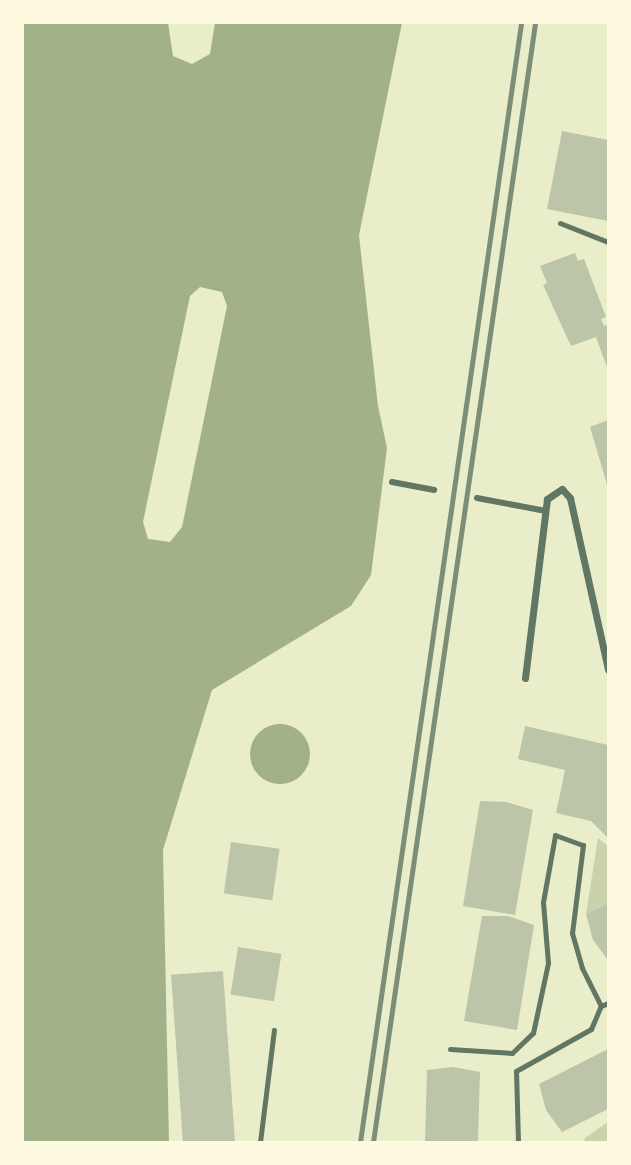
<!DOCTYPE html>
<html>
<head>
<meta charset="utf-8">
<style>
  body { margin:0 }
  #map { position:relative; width:631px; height:1165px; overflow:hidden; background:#e9edc9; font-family:Helvetica,sans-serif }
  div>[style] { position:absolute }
  .green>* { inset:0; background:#cad2ad }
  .water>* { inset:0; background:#a3b18a }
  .round { border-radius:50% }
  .pier>* { inset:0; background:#e9edc9 }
  .building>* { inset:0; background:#bcc5a7; transform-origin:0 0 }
  .service>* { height:5px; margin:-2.5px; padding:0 2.5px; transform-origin:2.5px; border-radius:2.5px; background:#617663 }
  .pedestrian>* { height:6px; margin:-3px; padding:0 3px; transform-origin:3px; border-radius:3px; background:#617663 }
  .minor>* { height:7px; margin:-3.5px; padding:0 3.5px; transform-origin:3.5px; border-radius:3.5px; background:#617663 }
  .rail>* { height:5px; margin:-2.5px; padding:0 2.5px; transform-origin:2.5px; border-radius:2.5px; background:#7c8e77 }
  span { translate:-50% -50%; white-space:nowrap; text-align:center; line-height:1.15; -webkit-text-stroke:6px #fefae0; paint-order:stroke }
  .frame { position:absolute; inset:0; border:24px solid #fefae0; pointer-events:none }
</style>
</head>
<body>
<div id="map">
  <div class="green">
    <div style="clip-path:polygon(598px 838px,608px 846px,608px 903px,586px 914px)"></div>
    <div style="clip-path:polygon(608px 1122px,608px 1142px,584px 1142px,585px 1138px)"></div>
  </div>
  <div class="water">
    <div style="clip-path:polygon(23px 23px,402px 23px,359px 235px,378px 406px,387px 448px,371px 575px,351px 606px,212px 690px,163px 850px,169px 1142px,23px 1142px)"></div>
    <div class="round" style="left:250px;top:724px;width:60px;height:60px"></div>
  </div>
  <div class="pier">
    <div style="clip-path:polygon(168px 23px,215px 23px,210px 54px,192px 64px,173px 56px)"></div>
    <div style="clip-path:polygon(200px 287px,222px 292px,227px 306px,182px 527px,170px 542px,148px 539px,143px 522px,190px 296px)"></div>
  </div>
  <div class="building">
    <div style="clip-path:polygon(562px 131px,608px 140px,608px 221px,547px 209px)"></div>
    <div style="clip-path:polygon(575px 253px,578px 261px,584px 259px,606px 317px,601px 319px,604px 326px,608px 325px,608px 370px,596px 337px,571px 346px,543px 285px,547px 283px,540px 266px)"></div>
    <div style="clip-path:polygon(608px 420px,608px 488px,590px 427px)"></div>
    <div style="clip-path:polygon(525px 726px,608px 745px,608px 838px,591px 821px,556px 813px,565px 770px,518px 759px)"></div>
    <div style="clip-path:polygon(480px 801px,506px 802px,533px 810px,515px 915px,463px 906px)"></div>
    <div style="left:231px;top:842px;width:49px;height:52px;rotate:8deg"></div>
    <div style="clip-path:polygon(608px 903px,608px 960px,593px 940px,586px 914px)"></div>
    <div style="clip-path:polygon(482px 916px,508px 916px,534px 925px,517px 1030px,464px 1021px)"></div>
    <div style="left:238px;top:947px;width:44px;height:48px;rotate:9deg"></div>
    <div style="left:223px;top:971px;width:171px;height:52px;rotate:86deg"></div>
    <div style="clip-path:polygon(608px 1049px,608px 1109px,562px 1132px,546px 1110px,539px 1084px)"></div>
    <div style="clip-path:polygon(453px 1067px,480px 1072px,478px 1142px,425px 1142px,427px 1070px)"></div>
  </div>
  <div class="service">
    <div style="left:560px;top:223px;width:52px;rotate:21.6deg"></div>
    <div style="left:450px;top:1049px;width:62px;rotate:3.7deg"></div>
    <div style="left:512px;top:1053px;width:29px;rotate:-44deg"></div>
    <div style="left:533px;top:1033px;width:72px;rotate:-77.9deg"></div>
    <div style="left:548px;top:963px;width:61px;rotate:-94.7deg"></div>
    <div style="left:543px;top:902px;width:68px;rotate:-79.8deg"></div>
    <div style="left:555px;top:835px;width:30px;rotate:20deg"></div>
    <div style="left:583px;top:845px;width:89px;rotate:97.1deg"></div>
    <div style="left:572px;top:933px;width:36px;rotate:74deg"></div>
    <div style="left:582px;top:968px;width:42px;rotate:63.4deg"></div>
    <div style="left:260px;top:1142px;width:113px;rotate:-82.9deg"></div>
    <div style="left:518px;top:1142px;width:71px;rotate:-91.6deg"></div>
    <div style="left:516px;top:1071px;width:86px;rotate:-29.2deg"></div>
    <div style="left:591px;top:1029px;width:25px;rotate:-67deg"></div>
    <div style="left:601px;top:1006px;width:8px;rotate:-23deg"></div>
  </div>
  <div class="pedestrian">
    <div style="left:392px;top:482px;width:43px;rotate:10.8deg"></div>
    <div style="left:477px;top:498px;width:70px;rotate:10.7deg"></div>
  </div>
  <div class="minor">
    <div style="left:525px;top:678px;width:180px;rotate:-83deg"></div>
    <div style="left:547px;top:499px;width:18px;rotate:-34deg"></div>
    <div style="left:562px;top:489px;width:12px;rotate:48deg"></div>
    <div style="left:570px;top:498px;width:176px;rotate:77.5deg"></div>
  </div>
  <div class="rail">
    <div style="left:360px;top:1142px;width:1131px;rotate:-81.81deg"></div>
    <div style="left:373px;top:1142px;width:1131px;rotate:-81.76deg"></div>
  </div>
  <div class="frame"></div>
</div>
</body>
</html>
